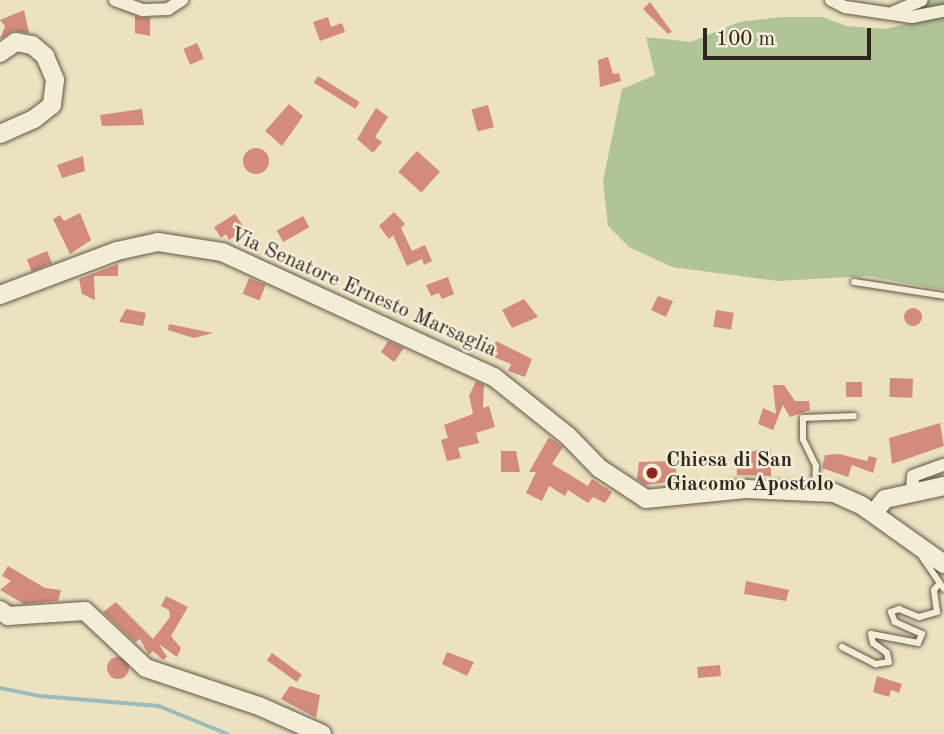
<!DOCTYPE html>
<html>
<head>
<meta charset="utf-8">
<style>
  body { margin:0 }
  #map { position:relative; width:944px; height:734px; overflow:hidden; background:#ece2c1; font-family:"Old Standard TT",serif }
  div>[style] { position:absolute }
  .green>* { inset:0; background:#b1c498 }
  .stream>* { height:3.5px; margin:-1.75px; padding:0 1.75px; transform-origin:1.75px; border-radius:1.75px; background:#9bbcba }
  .building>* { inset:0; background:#d28b7c; transform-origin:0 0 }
  .round { border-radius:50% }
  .roads { filter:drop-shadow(0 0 2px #5e5646) drop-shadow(0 0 2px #5e5646) }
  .lane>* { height:6px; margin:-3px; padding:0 3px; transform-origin:3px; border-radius:3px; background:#f3ecd7 }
  .street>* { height:12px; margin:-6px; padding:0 6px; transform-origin:6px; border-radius:6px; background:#f3ecd7 }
  .secondary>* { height:18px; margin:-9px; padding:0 9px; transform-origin:9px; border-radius:9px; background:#f3ecd7 }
  .dots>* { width:19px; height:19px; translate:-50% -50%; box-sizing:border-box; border:4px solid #f3ecd7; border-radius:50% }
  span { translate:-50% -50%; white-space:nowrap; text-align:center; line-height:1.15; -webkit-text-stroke:5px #f3ecd7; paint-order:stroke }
  .street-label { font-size:21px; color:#2e271d }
  .poi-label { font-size:21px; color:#2e271d; font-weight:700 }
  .left { translate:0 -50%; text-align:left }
  .scale { position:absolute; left:703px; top:28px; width:168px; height:32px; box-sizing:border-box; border:4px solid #2e271d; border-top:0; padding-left:9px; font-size:21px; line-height:24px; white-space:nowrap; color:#2e271d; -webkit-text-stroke:5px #f3ecd7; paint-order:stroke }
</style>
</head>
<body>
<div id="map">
  <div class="green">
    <div style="clip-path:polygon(930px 0,944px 0,944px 290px,867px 276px,778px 281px,672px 267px,629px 247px,608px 226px,603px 181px,622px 89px,655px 75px,646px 37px,691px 42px,739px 22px,782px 17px,822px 17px,847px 26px,884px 29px,911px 23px,914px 9px)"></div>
  </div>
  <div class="stream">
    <div style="left:0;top:688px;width:41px;rotate:11.3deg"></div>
    <div style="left:40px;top:696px;width:119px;rotate:4.8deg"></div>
    <div style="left:159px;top:706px;width:74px;rotate:22.1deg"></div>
  </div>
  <div class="building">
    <div style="clip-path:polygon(650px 2px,672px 32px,668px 34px,643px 9px)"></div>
    <div style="clip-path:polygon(24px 10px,29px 33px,13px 31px,0 39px,5px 26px,0 20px)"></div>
    <div style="clip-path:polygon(135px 16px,150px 18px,150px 36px,135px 33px)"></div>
    <div style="clip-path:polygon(328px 17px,331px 27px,342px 23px,345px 32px,320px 41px,313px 22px)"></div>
    <div style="left:197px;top:43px;width:17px;height:15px;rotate:66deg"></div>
    <div style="clip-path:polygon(608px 57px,613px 74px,619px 73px,621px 81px,600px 87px,598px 60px)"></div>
    <div style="left:318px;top:76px;width:49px;height:8px;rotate:32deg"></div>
    <div style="clip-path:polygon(289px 104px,303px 116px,282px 146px,265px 131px)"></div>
    <div style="left:488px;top:105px;width:23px;height:17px;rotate:75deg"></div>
    <div style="clip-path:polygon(376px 108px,388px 117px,375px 137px,382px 142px,373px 153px,357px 139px)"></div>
    <div style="clip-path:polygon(142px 109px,144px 125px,102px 126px,100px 115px)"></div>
    <div class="round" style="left:243px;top:148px;width:26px;height:26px"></div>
    <div style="left:417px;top:151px;width:31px;height:28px;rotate:42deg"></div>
    <div style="clip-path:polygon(83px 156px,85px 171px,62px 178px,57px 165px)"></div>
    <div style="clip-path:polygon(394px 212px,405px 224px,401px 228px,412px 251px,425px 245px,432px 261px,424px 265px,422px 259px,407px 266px,393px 235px,389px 239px,379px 226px)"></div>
    <div style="clip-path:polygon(80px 213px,91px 240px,70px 254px,53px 219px,60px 215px,64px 221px)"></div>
    <div style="clip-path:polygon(235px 214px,245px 229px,229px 240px,226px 234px,221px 238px,214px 227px)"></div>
    <div style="left:303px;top:216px;width:13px;height:30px;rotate:61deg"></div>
    <div style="left:47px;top:251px;width:13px;height:22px;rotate:67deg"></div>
    <div style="clip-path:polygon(118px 264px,118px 276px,94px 276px,95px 300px,82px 294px,79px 279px)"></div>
    <div style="clip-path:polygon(448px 277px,454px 294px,442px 299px,439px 293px,431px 296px,426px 285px)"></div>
    <div style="left:249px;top:278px;width:18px;height:17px;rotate:22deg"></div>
    <div style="clip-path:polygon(658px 296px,673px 301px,666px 317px,651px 310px)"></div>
    <div style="clip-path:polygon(524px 299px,538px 317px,512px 328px,502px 310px)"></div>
    <div class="round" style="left:904px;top:308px;width:18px;height:18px"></div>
    <div style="clip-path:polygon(126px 309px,146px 313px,143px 326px,119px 322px)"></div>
    <div style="left:716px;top:310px;width:18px;height:17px;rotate:9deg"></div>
    <div style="clip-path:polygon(169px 324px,213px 333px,194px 338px,168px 330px)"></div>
    <div style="clip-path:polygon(388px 341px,404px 348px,394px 362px,381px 352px)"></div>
    <div style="clip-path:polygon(496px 341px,532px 359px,525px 377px,508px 371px,511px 364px,488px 355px)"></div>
    <div style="left:890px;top:378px;width:23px;height:19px;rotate:2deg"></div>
    <div style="clip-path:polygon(476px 381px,484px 385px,483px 408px,489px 406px,495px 427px,476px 433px,479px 443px,458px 448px,461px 458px,447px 461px,441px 440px,448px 438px,444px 425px,473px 414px,469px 396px)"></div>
    <div style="left:846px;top:382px;width:16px;height:15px"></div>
    <div style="clip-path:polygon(773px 385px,784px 385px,795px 401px,809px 401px,810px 410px,790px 417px,783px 405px,773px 430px,758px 424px,763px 408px,776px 414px)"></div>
    <div style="clip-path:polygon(940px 423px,944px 446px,892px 464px,889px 438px)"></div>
    <div style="clip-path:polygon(549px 437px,563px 447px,552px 464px,588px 486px,592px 479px,612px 492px,605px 503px,593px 497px,588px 503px,568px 490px,565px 496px,549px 486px,542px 501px,526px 493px,536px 472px,529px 472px)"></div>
    <div style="clip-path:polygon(771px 449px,771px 476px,737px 475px,736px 453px)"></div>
    <div style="clip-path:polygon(501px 451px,516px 451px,520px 472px,501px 472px)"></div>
    <div style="clip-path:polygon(839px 454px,867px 461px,869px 456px,877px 458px,873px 473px,852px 465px,848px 477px,822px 468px,825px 455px)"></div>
    <div style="clip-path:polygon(675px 461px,677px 481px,645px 485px,637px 479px,639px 462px)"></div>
    <div style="clip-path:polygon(8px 566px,45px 588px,61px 590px,58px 601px,24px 604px,0 590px,11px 581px,2px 576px)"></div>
    <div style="clip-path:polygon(746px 581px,789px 590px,786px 601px,744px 594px)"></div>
    <div style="clip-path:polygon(166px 596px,188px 607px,171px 636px,181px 648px,177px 657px,159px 644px,167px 657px,163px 660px,153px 651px,149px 655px,140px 639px,135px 642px,103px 612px,116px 602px,153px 639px,170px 617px,169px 610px,161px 606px)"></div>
    <div style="clip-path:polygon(447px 652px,474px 662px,467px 676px,442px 664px)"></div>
    <div style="left:272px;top:653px;width:37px;height:9px;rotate:36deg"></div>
    <div class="round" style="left:107px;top:657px;width:22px;height:22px"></div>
    <div style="left:720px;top:665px;width:11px;height:23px;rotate:85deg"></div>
    <div style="clip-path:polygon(877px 676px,902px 684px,899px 693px,891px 690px,889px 697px,873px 692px)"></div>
    <div style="clip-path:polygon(290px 686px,320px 695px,316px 718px,281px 699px)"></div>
  </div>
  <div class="roads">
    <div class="lane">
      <div style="left:854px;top:282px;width:91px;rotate:8.8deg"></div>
      <div style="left:815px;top:490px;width:24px;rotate:-88deg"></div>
      <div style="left:816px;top:466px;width:30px;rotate:-116deg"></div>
      <div style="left:803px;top:439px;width:21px;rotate:-90deg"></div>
      <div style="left:803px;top:418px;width:51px;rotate:-2.2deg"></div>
      <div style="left:920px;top:554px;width:42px;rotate:55.6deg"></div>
      <div style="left:842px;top:647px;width:38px;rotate:27deg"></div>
      <div style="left:876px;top:664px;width:13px;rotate:-9deg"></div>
      <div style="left:889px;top:662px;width:9px;rotate:-103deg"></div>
      <div style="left:887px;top:653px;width:17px;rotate:-144deg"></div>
      <div style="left:873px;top:643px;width:9px;rotate:-103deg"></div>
      <div style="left:871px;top:634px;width:48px;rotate:10.8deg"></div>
      <div style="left:918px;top:643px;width:10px;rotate:-66deg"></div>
      <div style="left:922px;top:634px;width:30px;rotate:-156deg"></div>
      <div style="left:895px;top:622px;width:11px;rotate:-112deg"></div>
      <div style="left:891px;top:612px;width:9px;rotate:-21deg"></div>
      <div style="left:899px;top:609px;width:22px;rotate:22deg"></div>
      <div style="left:919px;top:617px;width:19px;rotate:-16deg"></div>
      <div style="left:937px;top:612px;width:22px;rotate:-98deg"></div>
      <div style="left:934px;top:590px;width:6px;rotate:-51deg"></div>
    </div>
    <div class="street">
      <div style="left:115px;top:0;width:30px;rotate:20deg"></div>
      <div style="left:143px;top:10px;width:25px;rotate:-2deg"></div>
      <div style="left:168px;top:9px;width:17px;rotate:-33deg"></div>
      <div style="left:831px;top:0;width:16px;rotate:27deg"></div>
      <div style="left:845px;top:7px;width:68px;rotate:8.5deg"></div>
      <div style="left:912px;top:17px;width:33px;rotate:-11deg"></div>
      <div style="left:894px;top:12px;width:30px;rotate:-23deg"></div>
      <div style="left:912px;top:491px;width:15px;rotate:-86deg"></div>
      <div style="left:913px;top:476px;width:33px;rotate:-20deg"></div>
    </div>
    <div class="secondary">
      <div style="left:0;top:53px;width:19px;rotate:-35deg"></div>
      <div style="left:16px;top:42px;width:16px;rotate:11deg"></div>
      <div style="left:32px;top:45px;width:17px;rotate:40deg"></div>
      <div style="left:45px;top:56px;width:26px;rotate:67deg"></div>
      <div style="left:55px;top:80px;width:25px;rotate:97deg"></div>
      <div style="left:52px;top:105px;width:23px;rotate:142deg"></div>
      <div style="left:34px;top:119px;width:37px;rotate:156deg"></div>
      <div style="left:0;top:295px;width:125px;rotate:-20.6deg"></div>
      <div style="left:117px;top:251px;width:42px;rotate:-12.4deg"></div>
      <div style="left:158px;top:242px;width:65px;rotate:8.9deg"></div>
      <div style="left:222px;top:252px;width:299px;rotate:24.7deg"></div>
      <div style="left:494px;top:377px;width:95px;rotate:38.6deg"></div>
      <div style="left:568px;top:436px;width:45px;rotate:45.9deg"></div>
      <div style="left:599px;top:468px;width:56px;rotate:33.4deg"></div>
      <div style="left:646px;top:499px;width:100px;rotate:-5.7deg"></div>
      <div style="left:746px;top:489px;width:88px;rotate:2.6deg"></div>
      <div style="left:834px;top:493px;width:30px;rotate:24deg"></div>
      <div style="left:861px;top:505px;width:102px;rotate:35.4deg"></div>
      <div style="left:874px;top:513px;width:18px;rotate:-52deg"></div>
      <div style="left:885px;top:499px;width:60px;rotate:-12.4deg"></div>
      <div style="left:0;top:610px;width:10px;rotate:37deg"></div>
      <div style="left:8px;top:616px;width:77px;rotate:-3.7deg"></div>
      <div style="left:85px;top:611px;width:83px;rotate:43.1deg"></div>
      <div style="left:146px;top:668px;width:119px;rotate:18.6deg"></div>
      <div style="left:259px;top:706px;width:69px;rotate:24deg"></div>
    </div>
  </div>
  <div class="dots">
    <div style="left:652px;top:473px;background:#8f2418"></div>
  </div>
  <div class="street-label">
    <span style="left:363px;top:293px;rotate:24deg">Via Senatore Ernesto Marsaglia</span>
  </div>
  <div class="poi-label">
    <span class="left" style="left:666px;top:473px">Chiesa di San<br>Giacomo Apostolo</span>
  </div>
  <div class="scale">100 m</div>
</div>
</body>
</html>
